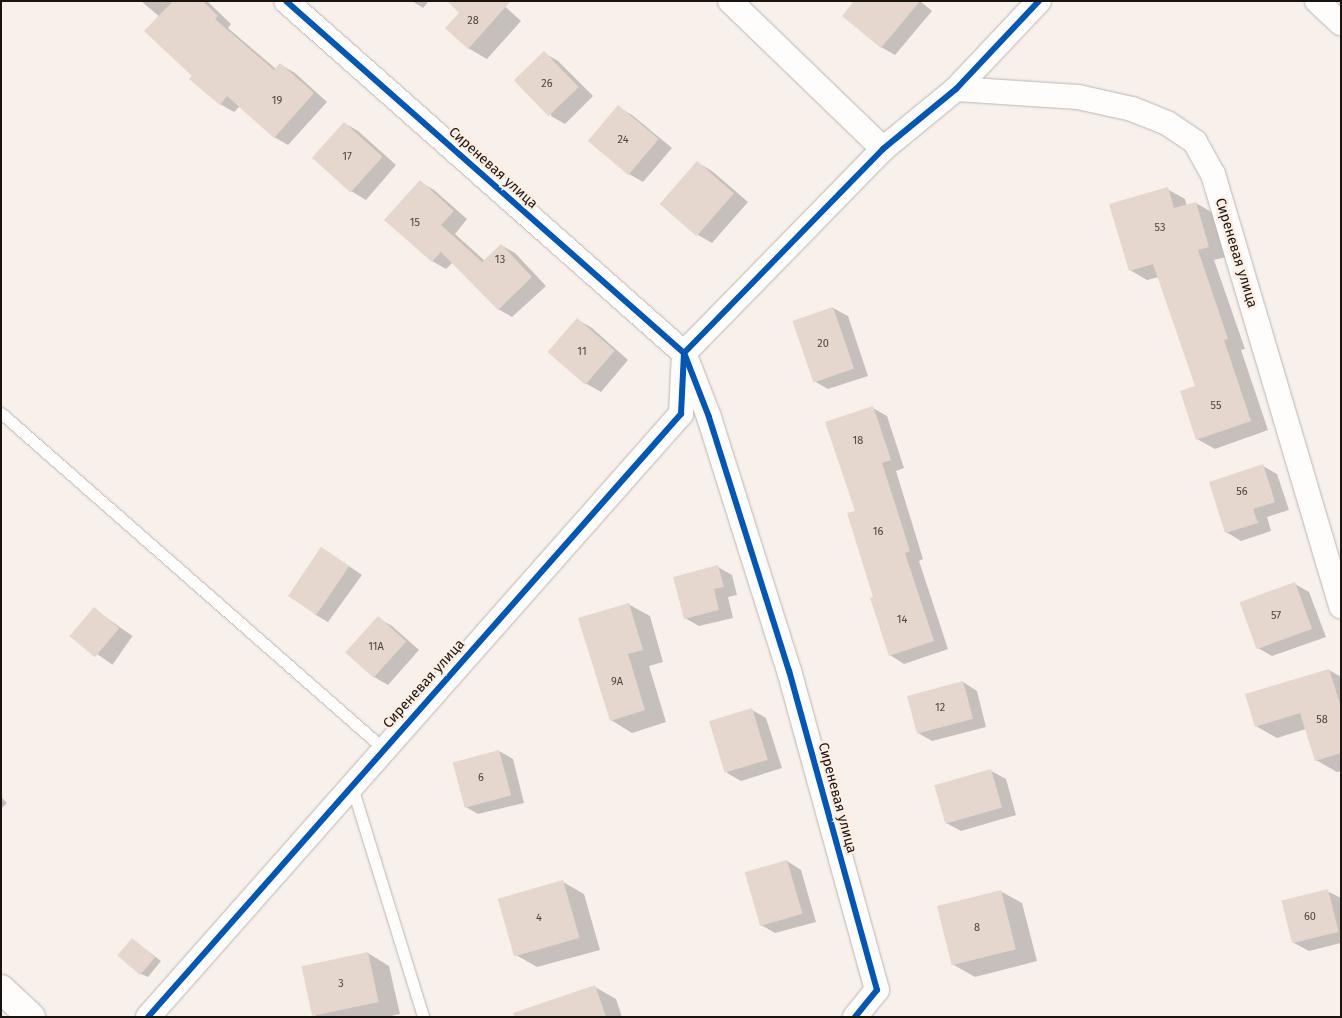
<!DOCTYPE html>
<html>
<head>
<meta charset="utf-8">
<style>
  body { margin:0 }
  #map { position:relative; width:1342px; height:1018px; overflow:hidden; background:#f8f0eb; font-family:"Fira Sans",sans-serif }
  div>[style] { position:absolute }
  .shadow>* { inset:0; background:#0003; transform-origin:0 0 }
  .building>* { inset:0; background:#e5d7ce; transform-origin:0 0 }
  .roads { filter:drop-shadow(0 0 1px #bdb5b0) drop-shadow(0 0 1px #bdb5b0) }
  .service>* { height:11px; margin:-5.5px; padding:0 5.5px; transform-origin:5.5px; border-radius:5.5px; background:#fefdfc }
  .minor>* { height:24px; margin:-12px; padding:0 12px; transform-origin:12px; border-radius:12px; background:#fefdfc }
  .tertiary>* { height:28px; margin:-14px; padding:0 14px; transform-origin:14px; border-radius:14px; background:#fefdfc }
  .cycleway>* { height:6px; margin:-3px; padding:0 3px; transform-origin:3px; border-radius:3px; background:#0057b8 }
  span { translate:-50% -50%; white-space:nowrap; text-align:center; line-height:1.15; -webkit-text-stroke:5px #feefe5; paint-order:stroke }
  .number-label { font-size:11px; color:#4e453e }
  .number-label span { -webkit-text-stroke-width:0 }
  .street-label { font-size:14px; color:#1b130d }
  .frame { position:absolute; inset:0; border:2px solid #1b130d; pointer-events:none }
</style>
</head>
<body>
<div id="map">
  <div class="shadow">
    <div style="clip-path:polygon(141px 1px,207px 1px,231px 24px,228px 28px,277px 70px,281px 65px,295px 73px,327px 102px,288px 145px,274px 137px,240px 106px,234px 112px,220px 104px,193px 76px,160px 17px)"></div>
    <div style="clip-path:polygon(412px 1px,429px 1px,423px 8px)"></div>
    <div style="clip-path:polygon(499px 1px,521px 21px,487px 59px,468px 48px,461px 13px)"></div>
    <div style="clip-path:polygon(856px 1px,920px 1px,932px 11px,895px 55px,881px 47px)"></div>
    <div style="clip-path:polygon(544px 53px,558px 61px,593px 96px,565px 124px,551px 116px)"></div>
    <div style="clip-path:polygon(618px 107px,632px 115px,672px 148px,643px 182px,629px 174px)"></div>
    <div style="clip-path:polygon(344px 123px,358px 131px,396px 165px,366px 200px,351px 191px)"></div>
    <div style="clip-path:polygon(698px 163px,712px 171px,748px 202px,712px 243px,698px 235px)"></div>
    <div style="clip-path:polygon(420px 182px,434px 190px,467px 219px,455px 234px,485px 261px,501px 245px,515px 253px,546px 286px,512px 317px,498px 309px,453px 262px,446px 269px,432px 261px)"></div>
    <div style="clip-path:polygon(1167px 189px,1185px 199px,1187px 206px,1196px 203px,1213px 213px,1226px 257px,1214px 260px,1245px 349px,1241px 350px,1268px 430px,1215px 449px,1197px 439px,1197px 387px,1159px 277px,1147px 280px,1130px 270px)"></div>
    <div style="clip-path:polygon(833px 308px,848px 316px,868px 376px,828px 389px,814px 381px,794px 321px)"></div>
    <div style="clip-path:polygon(578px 320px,592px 328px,628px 360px,601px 392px,587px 384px,550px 352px)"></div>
    <div style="clip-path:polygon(873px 408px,887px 416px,904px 468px,896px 471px,923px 559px,919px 561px,948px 649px,904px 664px,890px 655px,875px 598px,856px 512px)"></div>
    <div style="clip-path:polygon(1263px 466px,1277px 474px,1289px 510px,1267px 517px,1271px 531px,1241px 541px,1226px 532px)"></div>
    <div style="clip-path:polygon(322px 548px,362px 575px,328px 622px,314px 614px)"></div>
    <div style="clip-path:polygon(718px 567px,732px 575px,737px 595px,728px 597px,733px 618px,699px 626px,685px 618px)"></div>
    <div style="clip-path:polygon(1295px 584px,1309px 592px,1326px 637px,1272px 656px,1258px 648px)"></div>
    <div style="clip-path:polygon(628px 604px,650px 616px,663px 662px,649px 666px,666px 722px,632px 733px,611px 720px)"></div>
    <div style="left:94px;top:609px;width:47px;height:35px;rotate:35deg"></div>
    <div style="clip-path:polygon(378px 618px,392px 626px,419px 650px,388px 685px,374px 677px)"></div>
    <div style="clip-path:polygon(1329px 670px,1341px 677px,1341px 771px,1337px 772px,1316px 760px,1306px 729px,1277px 738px,1256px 726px)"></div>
    <div style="clip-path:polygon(963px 682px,977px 691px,986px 727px,932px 741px,918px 733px)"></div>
    <div style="clip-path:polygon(752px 710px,766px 718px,782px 768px,741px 781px,727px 773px)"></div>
    <div style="clip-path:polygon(499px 751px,513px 759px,524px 803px,478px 814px,464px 806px)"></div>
    <div style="clip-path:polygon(991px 771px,1006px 779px,1016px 815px,961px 831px,946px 823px)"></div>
    <div style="clip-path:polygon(1px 797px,7px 803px,1px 809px)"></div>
    <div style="clip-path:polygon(787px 861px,801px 870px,816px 922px,775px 933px,761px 925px)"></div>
    <div style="clip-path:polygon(563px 882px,584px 894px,600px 950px,537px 967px,516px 955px)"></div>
    <div style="clip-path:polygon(1000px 891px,1022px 903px,1037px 961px,975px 977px,954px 965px)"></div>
    <div style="clip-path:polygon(1327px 891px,1341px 898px,1341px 943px,1309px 951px,1294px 943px)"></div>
    <div style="clip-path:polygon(133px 940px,161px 961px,148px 977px,141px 974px)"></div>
    <div style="clip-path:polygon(368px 953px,389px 966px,400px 1014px,386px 1017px,315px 1016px)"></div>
    <div style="clip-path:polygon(595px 987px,616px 999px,622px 1017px,532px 1017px)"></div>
  </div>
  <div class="building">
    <div style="clip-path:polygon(173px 1px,203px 1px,218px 16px,215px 19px,274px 70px,280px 63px,314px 93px,274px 138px,227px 96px,220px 105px,189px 79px,192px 76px,144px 31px)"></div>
    <div style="clip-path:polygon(447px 1px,511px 1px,468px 49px,445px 28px,459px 13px)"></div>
    <div style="clip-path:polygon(854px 1px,920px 1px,881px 48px,842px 16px)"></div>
    <div style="left:544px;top:51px;width:50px;height:42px;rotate:46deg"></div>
    <div style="left:618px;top:105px;width:53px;height:47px;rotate:40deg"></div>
    <div style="left:344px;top:122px;width:52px;height:48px;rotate:42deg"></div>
    <div style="left:697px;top:161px;width:49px;height:57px;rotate:41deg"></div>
    <div style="clip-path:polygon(420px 180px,454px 211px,441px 225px,482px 262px,501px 244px,532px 277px,498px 310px,441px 252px,432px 262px,384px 220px)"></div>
    <div style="clip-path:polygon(1168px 187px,1174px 208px,1196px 202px,1209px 247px,1198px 250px,1228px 339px,1224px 340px,1251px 421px,1196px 440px,1180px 391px,1195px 386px,1153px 264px,1129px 271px,1109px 204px)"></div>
    <div style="left:833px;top:307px;width:65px;height:43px;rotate:71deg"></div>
    <div style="left:577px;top:318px;width:50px;height:45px;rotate:41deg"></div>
    <div style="clip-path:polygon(873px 406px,891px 460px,882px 463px,910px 551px,905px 553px,934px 641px,889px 656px,870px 598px,873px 597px,847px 513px,855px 511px,825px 422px)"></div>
    <div style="clip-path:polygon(1263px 464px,1275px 502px,1253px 509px,1258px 523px,1225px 533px,1209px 482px)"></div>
    <div style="left:321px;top:547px;width:34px;height:59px;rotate:34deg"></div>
    <div style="clip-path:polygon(718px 565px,724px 587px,714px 589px,719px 610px,684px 619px,673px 577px)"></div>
    <div style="left:1295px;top:582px;width:50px;height:59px;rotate:70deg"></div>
    <div style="clip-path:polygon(629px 603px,643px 650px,628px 654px,645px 710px,610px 721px,578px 618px)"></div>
    <div style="left:94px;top:607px;width:33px;height:38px;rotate:40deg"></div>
    <div style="left:378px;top:616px;width:38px;height:49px;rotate:42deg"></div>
    <div style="clip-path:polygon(1329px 669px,1341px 707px,1341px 753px,1315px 761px,1300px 713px,1255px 727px,1245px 694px)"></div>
    <div style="left:963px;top:681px;width:39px;height:58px;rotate:75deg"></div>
    <div style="left:752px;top:708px;width:54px;height:45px;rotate:73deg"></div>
    <div style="left:499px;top:750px;width:47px;height:48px;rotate:75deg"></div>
    <div style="left:991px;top:769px;width:40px;height:59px;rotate:74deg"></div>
    <div style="left:787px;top:860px;width:56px;height:44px;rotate:74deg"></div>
    <div style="left:563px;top:880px;width:60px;height:68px;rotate:74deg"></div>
    <div style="left:1328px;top:889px;width:44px;height:48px;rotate:76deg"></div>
    <div style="left:1001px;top:890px;width:61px;height:66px;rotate:76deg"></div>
    <div style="left:132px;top:938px;width:30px;height:23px;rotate:40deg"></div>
    <div style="left:368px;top:952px;width:51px;height:68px;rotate:78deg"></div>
    <div style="clip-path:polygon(595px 985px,606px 1017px,514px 1017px,513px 1013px)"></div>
  </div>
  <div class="roads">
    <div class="service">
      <div style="left:1px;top:413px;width:509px;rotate:41.26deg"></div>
      <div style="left:352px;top:787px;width:241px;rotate:72.8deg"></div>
    </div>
    <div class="minor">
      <div style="left:730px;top:1px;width:213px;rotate:44deg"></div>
      <div style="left:1317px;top:1px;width:33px;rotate:43deg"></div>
      <div style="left:956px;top:89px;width:122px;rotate:3.8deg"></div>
      <div style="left:1078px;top:97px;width:55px;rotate:12.5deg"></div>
      <div style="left:1132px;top:109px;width:38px;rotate:22deg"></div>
      <div style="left:1167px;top:123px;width:34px;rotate:34deg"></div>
      <div style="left:1195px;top:142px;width:37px;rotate:61deg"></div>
      <div style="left:1213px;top:174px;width:451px;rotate:73.5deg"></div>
      <div style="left:148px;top:1017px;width:805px;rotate:-48.53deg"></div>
      <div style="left:681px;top:414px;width:61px;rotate:-87.2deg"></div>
      <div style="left:684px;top:353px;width:531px;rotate:-138.51deg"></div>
      <div style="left:855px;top:1017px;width:35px;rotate:-51deg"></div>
      <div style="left:877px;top:990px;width:331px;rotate:-105.4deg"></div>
      <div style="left:789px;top:671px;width:266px;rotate:-107.5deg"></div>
      <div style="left:709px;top:417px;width:69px;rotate:-111.3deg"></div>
      <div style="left:684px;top:353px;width:285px;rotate:-45.7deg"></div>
      <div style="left:883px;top:149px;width:94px;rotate:-39.4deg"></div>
      <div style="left:956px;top:89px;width:121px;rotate:-46.7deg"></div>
    </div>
    <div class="tertiary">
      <div style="left:1px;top:989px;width:41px;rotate:43deg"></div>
    </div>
  </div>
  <div class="cycleway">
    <div style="left:148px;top:1017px;width:805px;rotate:-48.53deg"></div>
    <div style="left:681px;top:414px;width:61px;rotate:-87.2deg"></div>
    <div style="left:684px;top:353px;width:531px;rotate:-138.51deg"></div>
    <div style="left:855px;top:1017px;width:35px;rotate:-51deg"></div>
    <div style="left:877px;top:990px;width:331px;rotate:-105.4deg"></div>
    <div style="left:789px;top:671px;width:266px;rotate:-107.5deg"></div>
    <div style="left:709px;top:417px;width:69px;rotate:-111.3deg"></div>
    <div style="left:684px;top:353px;width:285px;rotate:-45.7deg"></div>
    <div style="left:883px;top:149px;width:94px;rotate:-39.4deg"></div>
    <div style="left:956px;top:89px;width:121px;rotate:-46.7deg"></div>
  </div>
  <div class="number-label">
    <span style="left:473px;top:21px">28</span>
    <span style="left:547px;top:84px">26</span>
    <span style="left:277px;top:101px">19</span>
    <span style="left:623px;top:140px">24</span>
    <span style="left:347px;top:157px">17</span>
    <span style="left:415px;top:223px">15</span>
    <span style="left:1160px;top:228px">53</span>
    <span style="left:500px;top:260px">13</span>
    <span style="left:823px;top:344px">20</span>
    <span style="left:582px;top:352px">11</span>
    <span style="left:1216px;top:406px">55</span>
    <span style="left:858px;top:441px">18</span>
    <span style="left:1242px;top:492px">56</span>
    <span style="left:878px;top:532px">16</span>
    <span style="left:1276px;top:616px">57</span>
    <span style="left:902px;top:620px">14</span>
    <span style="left:376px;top:647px">11А</span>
    <span style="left:617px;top:682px">9А</span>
    <span style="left:940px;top:708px">12</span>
    <span style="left:1322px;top:720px">58</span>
    <span style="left:481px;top:778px">6</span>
    <span style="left:1310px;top:917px">60</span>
    <span style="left:539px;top:918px">4</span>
    <span style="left:977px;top:928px">8</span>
    <span style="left:341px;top:984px">3</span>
  </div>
  <div class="street-label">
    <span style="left:493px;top:168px;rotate:42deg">Сиреневая улица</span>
    <span style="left:1236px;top:253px;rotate:73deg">Сиреневая улица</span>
    <span style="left:424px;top:684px;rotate:-48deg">Сиреневая улица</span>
    <span style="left:837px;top:798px;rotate:75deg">Сиреневая улица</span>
  </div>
  <div class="frame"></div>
</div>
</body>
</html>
